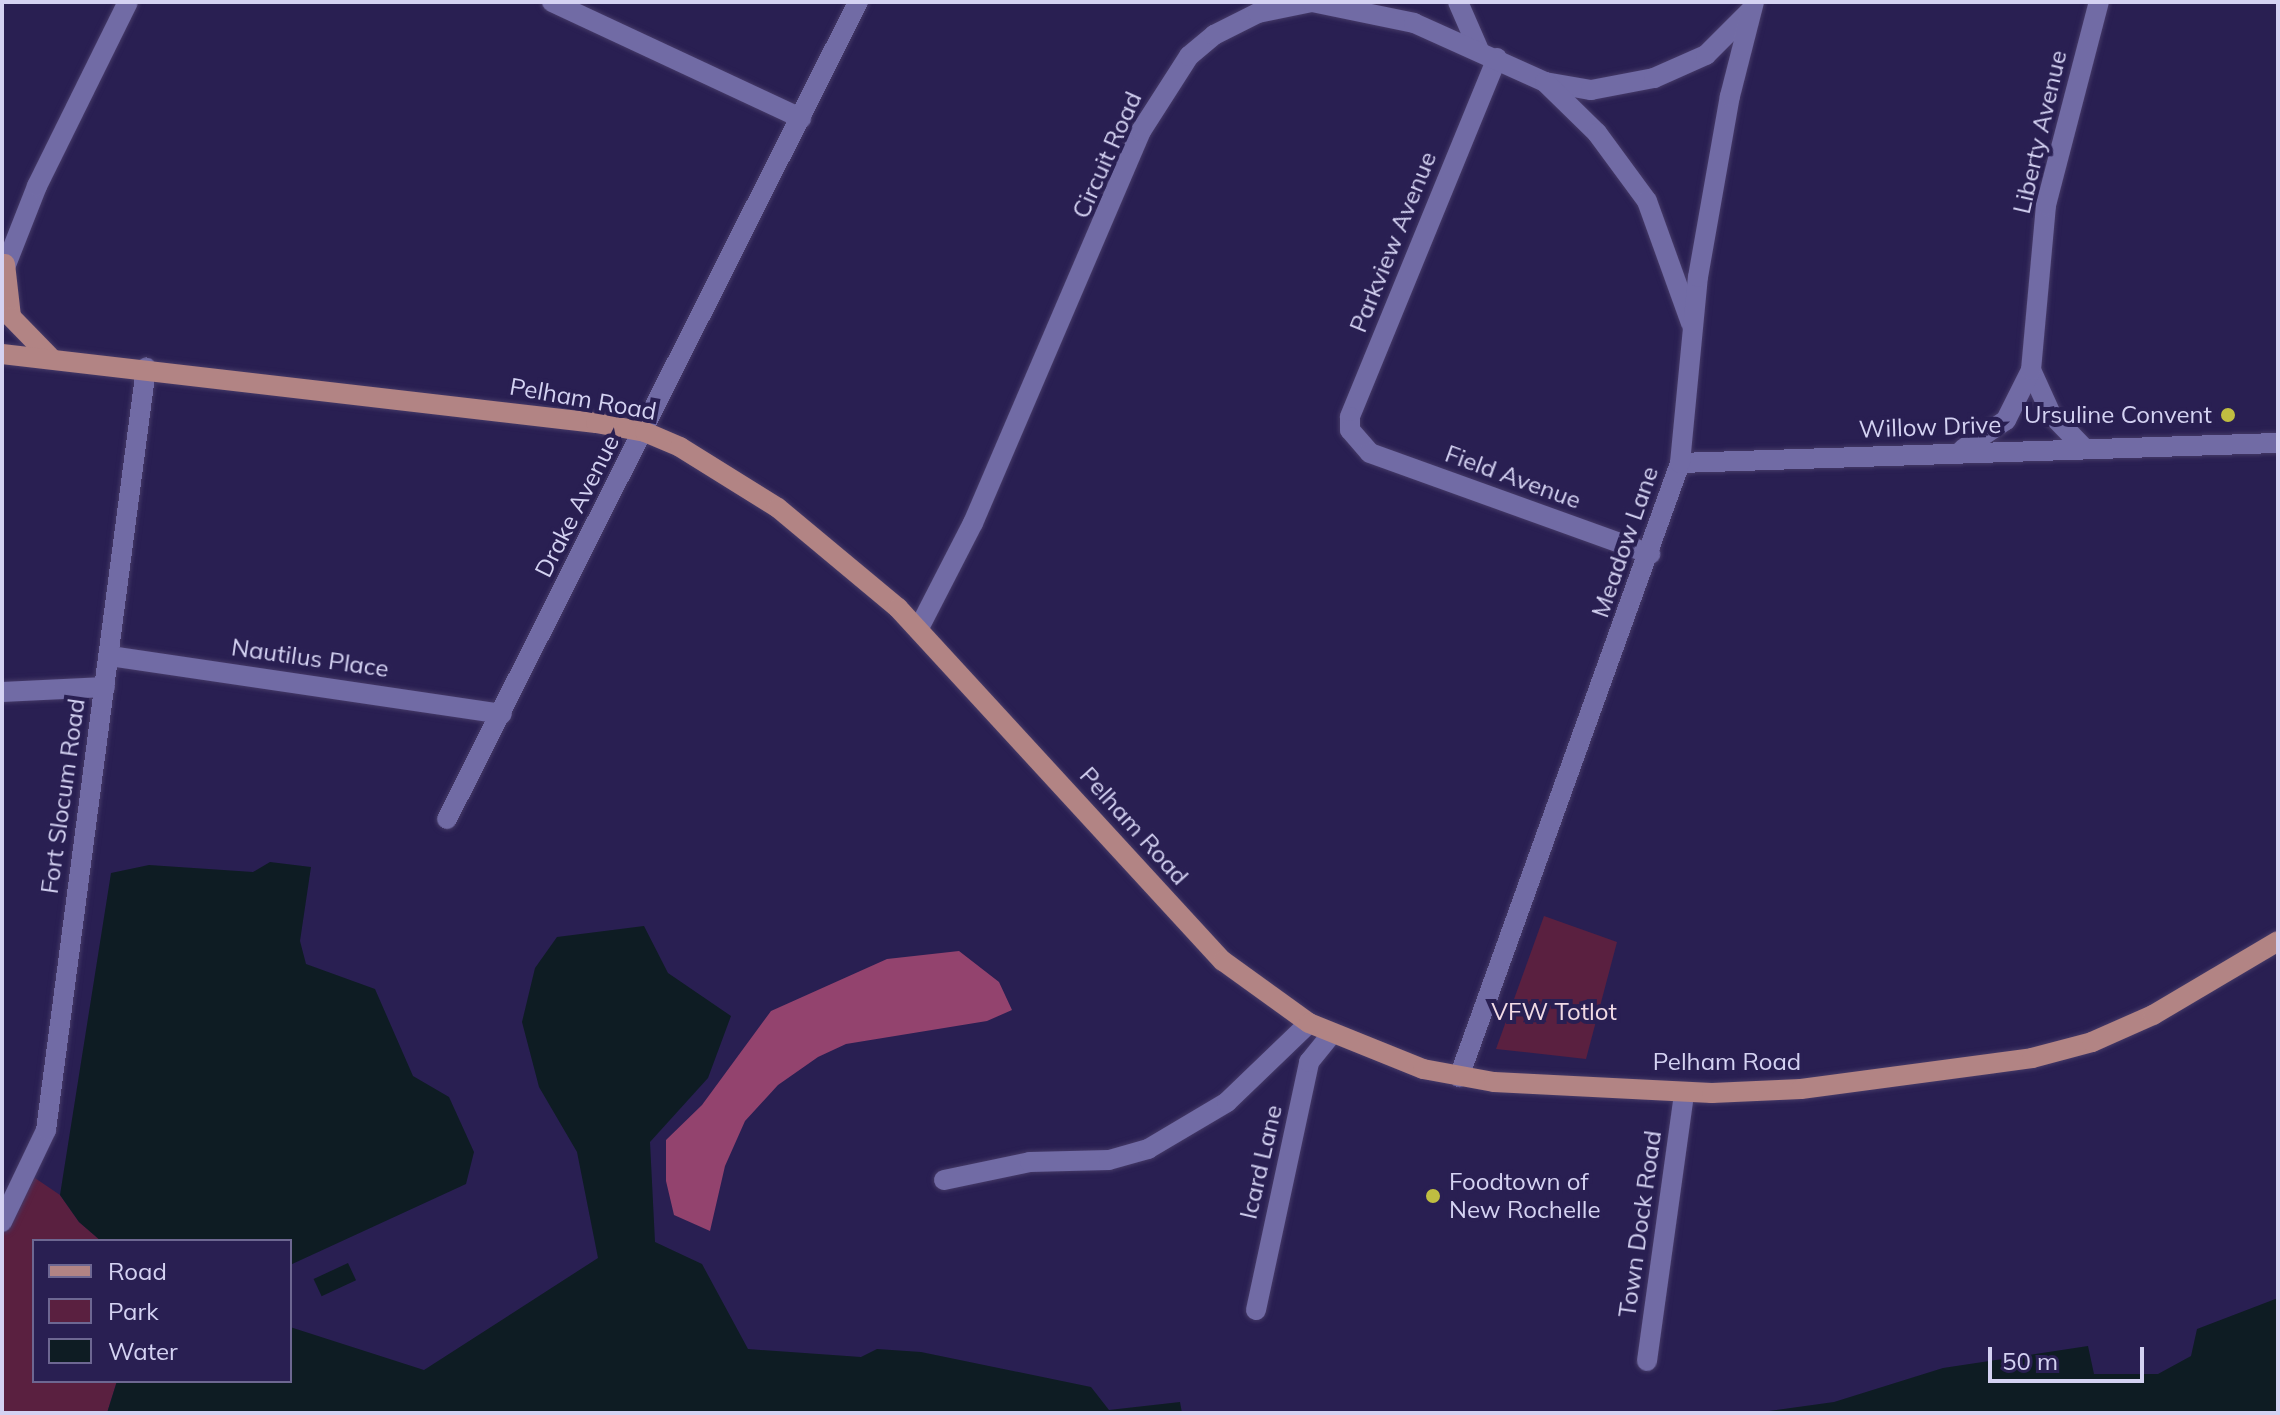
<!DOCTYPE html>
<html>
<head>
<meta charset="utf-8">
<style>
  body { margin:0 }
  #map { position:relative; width:2280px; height:1415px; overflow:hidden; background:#291f52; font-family:Mulish,sans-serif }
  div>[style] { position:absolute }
  .green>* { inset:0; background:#5a2040 }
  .forest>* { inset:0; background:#93436e }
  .water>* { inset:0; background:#0e1c23; transform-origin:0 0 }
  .roads { filter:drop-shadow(0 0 2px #453a67) drop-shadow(0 0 2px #453a67) }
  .minor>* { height:20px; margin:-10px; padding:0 10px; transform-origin:10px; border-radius:10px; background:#716ba5 }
  .major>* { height:20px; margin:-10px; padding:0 10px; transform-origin:10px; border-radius:10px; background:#b28484 }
  .dots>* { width:22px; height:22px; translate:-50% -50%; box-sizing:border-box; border:4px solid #291f52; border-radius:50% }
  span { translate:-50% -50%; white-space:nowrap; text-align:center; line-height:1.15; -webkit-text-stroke:8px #291f52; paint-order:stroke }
  .street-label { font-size:24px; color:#d4d2f2 }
  .poi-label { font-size:24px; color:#d4d2f2 }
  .right { translate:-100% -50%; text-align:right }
  .left { translate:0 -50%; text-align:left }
  .park-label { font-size:24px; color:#f2dbe5 }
  .frame { position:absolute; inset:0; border:4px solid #d4d2f2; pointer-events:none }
  .legend { position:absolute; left:32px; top:1239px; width:260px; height:144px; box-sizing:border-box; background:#291f52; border:2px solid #6d6792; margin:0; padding:10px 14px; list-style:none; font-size:24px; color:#d4d2f2 }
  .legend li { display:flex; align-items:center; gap:16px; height:40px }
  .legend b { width:40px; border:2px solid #6d6792 }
  .scale { position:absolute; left:1988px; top:1347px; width:156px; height:36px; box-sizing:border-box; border:4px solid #d4d2f2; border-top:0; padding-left:10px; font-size:24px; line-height:28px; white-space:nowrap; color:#d4d2f2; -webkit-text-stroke:6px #291f52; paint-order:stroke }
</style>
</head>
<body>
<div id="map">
  <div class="green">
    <div style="clip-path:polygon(1544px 916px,1617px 942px,1586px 1059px,1496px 1049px)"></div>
    <div style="clip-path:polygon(32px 1176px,60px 1195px,79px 1222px,101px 1241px,34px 1241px,34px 1381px,117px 1381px,107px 1413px,2px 1413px,2px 1228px)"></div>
  </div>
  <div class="forest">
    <div style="clip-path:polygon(959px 951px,999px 982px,1012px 1010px,987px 1021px,846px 1044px,818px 1057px,778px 1085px,745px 1121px,725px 1166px,710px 1231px,674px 1215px,666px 1181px,666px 1140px,702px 1105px,771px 1011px,887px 959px)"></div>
  </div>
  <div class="water">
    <div style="clip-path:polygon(270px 862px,311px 867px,300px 941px,306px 964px,375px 989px,413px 1076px,449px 1097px,474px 1152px,466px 1184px,290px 1265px,290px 1241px,101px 1241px,79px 1222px,60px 1195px,111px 873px,149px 865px,253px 872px)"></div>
    <div style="clip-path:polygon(644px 926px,668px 973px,731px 1016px,708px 1078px,650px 1142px,655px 1242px,702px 1264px,748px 1349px,861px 1357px,877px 1349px,921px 1352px,1091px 1387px,1109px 1410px,1180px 1402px,1182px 1413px,107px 1413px,117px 1381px,290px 1381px,290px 1327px,424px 1370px,598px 1258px,577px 1152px,539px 1087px,522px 1022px,535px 968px,557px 937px)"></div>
    <div style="left:348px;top:1263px;width:19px;height:38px;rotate:65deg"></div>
    <div style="clip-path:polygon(2278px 1298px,2278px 1413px,1754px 1413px,1834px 1402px,1943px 1368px,2088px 1346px,2094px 1374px,2158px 1374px,2191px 1356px,2197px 1329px)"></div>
  </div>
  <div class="roads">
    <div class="minor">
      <div style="left:552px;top:2px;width:275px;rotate:25deg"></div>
      <div style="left:1458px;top:2px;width:52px;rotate:66.4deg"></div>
      <div style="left:1497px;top:58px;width:388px;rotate:112.3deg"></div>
      <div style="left:1350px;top:417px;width:13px;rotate:90deg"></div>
      <div style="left:1350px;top:430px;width:30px;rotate:49deg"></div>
      <div style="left:1370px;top:453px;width:298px;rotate:19.8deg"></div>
      <div style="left:1545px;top:82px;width:47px;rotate:9.9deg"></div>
      <div style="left:1591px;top:90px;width:64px;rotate:-10.8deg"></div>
      <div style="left:1654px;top:78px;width:57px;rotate:-23.9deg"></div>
      <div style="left:1706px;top:55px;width:64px;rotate:-45deg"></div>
      <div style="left:2px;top:275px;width:96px;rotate:-68.5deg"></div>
      <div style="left:37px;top:186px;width:205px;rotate:-63.7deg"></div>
      <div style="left:2031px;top:370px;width:48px;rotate:65.6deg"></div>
      <div style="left:2051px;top:414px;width:46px;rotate:45.9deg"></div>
      <div style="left:1963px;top:449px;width:52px;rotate:-34deg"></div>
      <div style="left:2006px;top:420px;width:56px;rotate:-63.4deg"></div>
      <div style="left:2031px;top:370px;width:166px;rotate:-84.8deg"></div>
      <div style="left:2046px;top:205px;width:210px;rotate:-75.4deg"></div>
      <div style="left:1680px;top:463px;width:598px;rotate:-1.92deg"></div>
      <div style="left:919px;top:628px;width:118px;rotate:-62.8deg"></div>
      <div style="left:973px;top:523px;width:426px;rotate:-66.8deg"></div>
      <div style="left:1141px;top:131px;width:89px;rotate:-57.4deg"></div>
      <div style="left:1189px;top:56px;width:33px;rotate:-40deg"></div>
      <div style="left:1214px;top:35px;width:49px;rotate:-26.6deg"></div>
      <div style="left:1258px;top:13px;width:55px;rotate:-11.5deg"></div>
      <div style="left:1312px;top:2px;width:104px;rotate:11.6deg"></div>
      <div style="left:1414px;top:23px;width:144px;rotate:24.2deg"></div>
      <div style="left:1545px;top:82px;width:73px;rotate:44.4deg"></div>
      <div style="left:1597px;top:133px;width:84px;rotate:53.7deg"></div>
      <div style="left:1647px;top:201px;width:130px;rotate:70.2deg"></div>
      <div style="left:110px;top:656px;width:396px;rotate:8.4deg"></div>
      <div style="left:2px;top:692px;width:103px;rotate:-2.8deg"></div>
      <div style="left:447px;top:819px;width:915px;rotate:-63.29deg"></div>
      <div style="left:1459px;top:1077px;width:653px;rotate:-70.2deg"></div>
      <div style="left:1680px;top:463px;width:187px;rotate:-84.5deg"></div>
      <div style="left:1698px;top:277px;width:184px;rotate:-80deg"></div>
      <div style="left:1730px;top:96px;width:97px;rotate:-75.7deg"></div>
      <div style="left:944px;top:1180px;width:88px;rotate:-11.8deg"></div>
      <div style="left:1030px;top:1162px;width:79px;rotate:-1.5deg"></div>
      <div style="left:1109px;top:1160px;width:41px;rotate:-15.8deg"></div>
      <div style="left:1148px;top:1149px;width:92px;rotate:-30.7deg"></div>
      <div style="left:1227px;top:1102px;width:114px;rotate:-43.9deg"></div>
      <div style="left:2px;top:1222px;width:102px;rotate:-64.4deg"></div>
      <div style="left:46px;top:1130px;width:769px;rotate:-82.52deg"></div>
      <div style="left:1256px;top:1310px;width:254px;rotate:-77.9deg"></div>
      <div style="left:1309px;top:1062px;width:36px;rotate:-51deg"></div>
      <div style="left:1647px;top:1361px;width:271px;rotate:-82.1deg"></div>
    </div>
    <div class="major">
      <div style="left:5px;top:264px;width:53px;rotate:83.5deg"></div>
      <div style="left:11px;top:317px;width:56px;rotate:45.7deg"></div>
      <div style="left:2px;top:354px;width:598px;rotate:6.63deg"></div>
      <div style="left:596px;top:423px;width:50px;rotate:10.4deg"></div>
      <div style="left:645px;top:432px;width:38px;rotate:23deg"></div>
      <div style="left:680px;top:447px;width:115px;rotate:31.9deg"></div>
      <div style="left:778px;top:508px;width:156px;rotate:39.8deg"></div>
      <div style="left:898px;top:608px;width:480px;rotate:47.4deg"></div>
      <div style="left:1223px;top:961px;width:106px;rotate:35.8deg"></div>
      <div style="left:1309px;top:1023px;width:123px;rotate:22deg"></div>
      <div style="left:1423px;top:1069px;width:72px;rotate:10.4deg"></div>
      <div style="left:1494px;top:1082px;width:218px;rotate:2.9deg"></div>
      <div style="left:1712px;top:1093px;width:89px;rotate:-2.6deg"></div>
      <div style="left:1801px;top:1089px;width:233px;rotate:-7.6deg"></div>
      <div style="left:2032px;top:1058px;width:62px;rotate:-14.9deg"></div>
      <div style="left:2092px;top:1042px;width:67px;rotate:-23.9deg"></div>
      <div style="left:2153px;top:1015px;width:145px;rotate:-30.6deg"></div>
    </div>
  </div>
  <div class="dots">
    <div style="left:2228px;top:415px;background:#c0be41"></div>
    <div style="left:1433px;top:1196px;background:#c0be41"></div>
  </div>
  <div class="street-label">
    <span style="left:2040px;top:132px;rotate:-77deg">Liberty Avenue</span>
    <span style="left:1107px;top:155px;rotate:-66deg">Circuit Road</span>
    <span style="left:1393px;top:242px;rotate:-68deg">Parkview Avenue</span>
    <span style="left:583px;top:399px;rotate:10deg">Pelham Road</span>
    <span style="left:1930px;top:427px;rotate:-2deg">Willow Drive</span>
    <span style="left:1513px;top:477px;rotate:20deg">Field Avenue</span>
    <span style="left:577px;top:506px;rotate:-63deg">Drake Avenue</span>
    <span style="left:1625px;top:542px;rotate:-71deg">Meadow Lane</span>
    <span style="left:310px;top:658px;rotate:8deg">Nautilus Place</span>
    <span style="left:63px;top:796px;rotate:-82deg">Fort Slocum Road</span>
    <span style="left:1134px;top:826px;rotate:48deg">Pelham Road</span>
    <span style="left:1727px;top:1062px">Pelham Road</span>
    <span style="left:1261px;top:1162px;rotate:-77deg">Icard Lane</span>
    <span style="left:1640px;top:1224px;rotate:-82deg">Town Dock Road</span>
  </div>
  <div class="poi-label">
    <span class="right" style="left:2212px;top:415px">Ursuline Convent</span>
    <span class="left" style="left:1449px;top:1196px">Foodtown of<br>New Rochelle</span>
  </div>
  <div class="park-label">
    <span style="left:1554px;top:1012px">VFW Totlot</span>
  </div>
  <div class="frame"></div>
  <ul class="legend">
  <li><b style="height:10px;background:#b28484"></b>Road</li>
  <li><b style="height:22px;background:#5a2040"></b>Park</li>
  <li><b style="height:22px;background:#0e1c23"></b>Water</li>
  </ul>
  <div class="scale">50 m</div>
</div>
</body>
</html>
